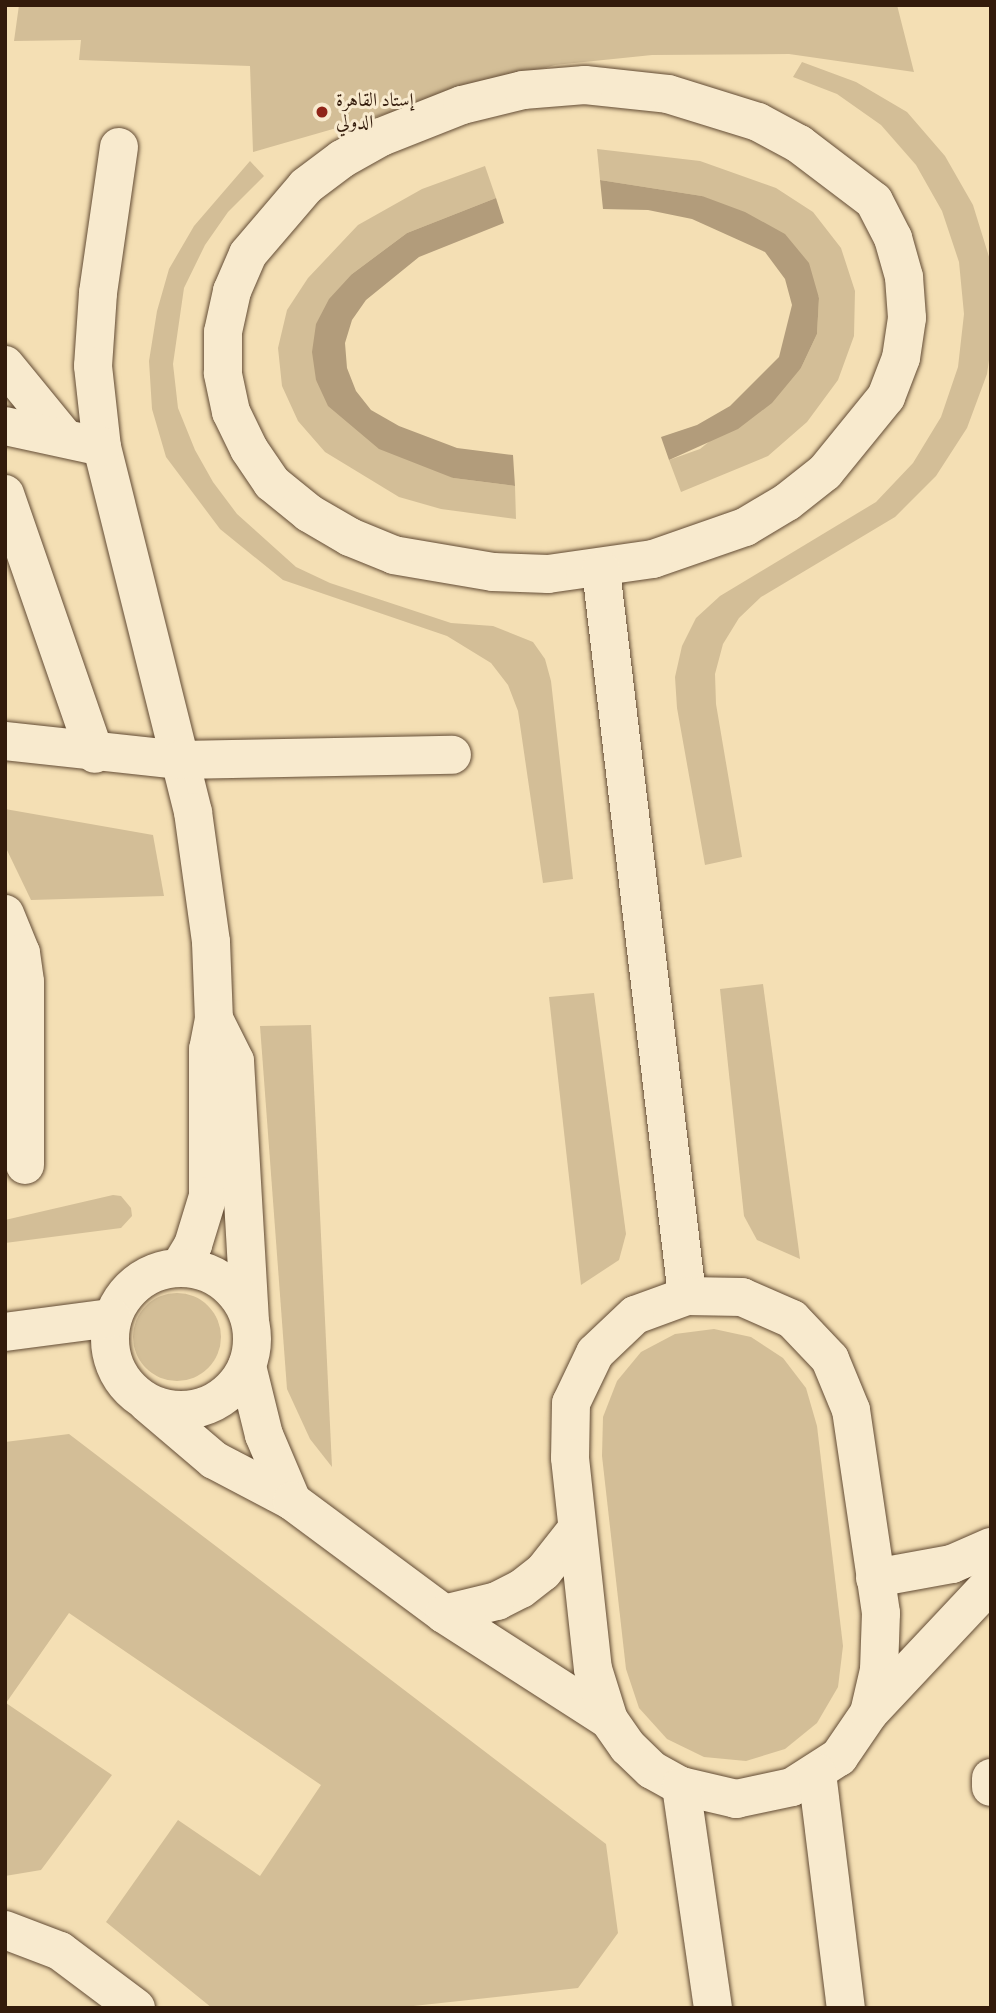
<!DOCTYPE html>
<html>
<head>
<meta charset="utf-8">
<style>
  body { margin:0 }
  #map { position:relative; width:996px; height:2013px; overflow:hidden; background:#f4dfb4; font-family:"IM FELL French Canon",Amiri,serif }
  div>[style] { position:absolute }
  .green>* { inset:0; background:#d3be97 }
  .round { border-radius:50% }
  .water>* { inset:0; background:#b29c7b }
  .roads { filter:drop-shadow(0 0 2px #634c35) drop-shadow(0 0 2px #634c35) }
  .minor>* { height:38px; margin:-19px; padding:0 19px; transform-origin:19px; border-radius:19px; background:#f8eace }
  .minor>.ring { margin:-19px; padding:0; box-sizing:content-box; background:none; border:38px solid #f8eace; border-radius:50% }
  .dots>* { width:19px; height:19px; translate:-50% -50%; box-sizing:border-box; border:4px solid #f8eace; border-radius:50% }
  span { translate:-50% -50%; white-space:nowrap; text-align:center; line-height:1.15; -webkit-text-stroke:6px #f8eace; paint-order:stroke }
  .poi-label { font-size:19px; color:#331b0b }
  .left { translate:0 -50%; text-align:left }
  .frame { position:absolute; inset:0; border:7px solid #331b0b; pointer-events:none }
</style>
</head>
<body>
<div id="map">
  <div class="green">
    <div style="clip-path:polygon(19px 5px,897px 5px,914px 72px,789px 54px,652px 55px,555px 65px,253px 152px,250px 66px,79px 60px,81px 40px,14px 41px)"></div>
    <div style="clip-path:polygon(802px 62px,856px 82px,907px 112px,945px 156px,973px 205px,990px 260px,991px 346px,987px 374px,967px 428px,936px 476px,895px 517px,761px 597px,739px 618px,723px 644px,715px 674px,716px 704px,742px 857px,705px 865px,677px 708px,675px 677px,682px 646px,696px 618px,720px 596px,876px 502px,913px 463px,941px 417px,958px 367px,964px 314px,959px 262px,942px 211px,916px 165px,881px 125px,837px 94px,793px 77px)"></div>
    <div style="clip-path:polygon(597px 149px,700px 161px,776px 188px,813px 212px,841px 248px,855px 291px,854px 336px,838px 380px,807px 422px,768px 456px,681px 492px,669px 460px,700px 449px,801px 368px,817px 334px,819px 297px,702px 196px,600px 180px)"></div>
    <div style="clip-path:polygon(250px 161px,264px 176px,228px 212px,205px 245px,184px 288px,173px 364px,178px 408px,195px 450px,213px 482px,237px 514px,296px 567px,330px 583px,451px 623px,493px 626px,533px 642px,545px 659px,551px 681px,573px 879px,543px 883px,518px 711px,508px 685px,491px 663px,447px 636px,283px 580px,220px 529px,166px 457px,152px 409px,149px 361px,157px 311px,169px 269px,194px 226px)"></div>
    <div style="clip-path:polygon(485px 166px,496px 198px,407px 233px,352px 274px,316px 380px,453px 478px,515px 486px,516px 519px,441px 509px,399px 497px,325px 452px,298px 421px,282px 386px,278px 348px,287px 310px,308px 278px,358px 225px,422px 189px)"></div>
    <div style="clip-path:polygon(5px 809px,153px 835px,164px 896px,31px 900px,5px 846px)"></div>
    <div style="clip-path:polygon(763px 984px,800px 1259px,757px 1240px,744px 1216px,720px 989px)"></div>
    <div style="clip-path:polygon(594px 993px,626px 1234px,619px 1260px,581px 1285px,549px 997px)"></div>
    <div style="clip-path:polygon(311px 1025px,332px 1467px,310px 1439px,287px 1389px,260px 1026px)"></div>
    <div style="clip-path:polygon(113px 1195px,121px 1196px,131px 1208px,132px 1216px,121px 1228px,5px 1243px,5px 1220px)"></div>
    <div class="round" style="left:133px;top:1293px;width:88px;height:88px"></div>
    <div style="clip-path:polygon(714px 1329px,751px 1337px,783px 1358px,806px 1388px,817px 1426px,843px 1646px,838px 1687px,817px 1723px,785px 1749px,746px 1761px,704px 1757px,667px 1739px,639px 1708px,626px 1669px,602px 1456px,603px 1417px,617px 1381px,641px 1352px,675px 1334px)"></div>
    <div style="clip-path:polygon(69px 1434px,606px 1844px,618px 1933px,578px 1988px,395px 2008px,212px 2008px,106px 1922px,178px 1820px,260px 1876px,321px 1785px,69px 1613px,6px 1703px,112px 1775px,41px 1870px,5px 1876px,5px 1442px)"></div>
  </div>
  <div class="water">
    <div style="clip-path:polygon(600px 180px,702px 196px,745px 212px,785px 234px,809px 263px,819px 298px,817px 334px,801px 368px,772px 403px,738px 429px,669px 460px,661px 437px,697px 425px,730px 406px,779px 357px,792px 305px,785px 279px,765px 252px,692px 219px,648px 210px,603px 209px)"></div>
    <div style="clip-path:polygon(496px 198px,504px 223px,419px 257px,366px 300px,352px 320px,345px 343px,347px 368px,356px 391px,371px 410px,399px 426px,457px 448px,513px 455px,515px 486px,453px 478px,379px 449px,328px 406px,316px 380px,312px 352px,316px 324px,329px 299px,352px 274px,407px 233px)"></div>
  </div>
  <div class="roads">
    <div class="minor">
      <div style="left:585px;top:85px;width:83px;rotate:6.2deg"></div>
      <div style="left:668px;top:94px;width:94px;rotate:17.3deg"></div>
      <div style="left:758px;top:122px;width:47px;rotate:28.2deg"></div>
      <div style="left:799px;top:144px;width:94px;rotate:37.2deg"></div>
      <div style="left:874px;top:201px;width:42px;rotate:62.8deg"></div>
      <div style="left:893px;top:238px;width:41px;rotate:74.2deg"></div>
      <div style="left:904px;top:277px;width:41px;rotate:85.8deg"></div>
      <div style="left:907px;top:318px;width:40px;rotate:98.5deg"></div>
      <div style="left:901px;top:358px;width:42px;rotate:111deg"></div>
      <div style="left:886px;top:397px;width:97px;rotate:129.1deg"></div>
      <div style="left:825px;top:472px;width:48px;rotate:141.7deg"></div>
      <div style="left:787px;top:502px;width:49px;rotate:149.2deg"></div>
      <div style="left:745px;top:527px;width:97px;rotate:160.8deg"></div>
      <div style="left:653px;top:559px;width:106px;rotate:171.9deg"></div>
      <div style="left:548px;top:574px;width:55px;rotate:-177.9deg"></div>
      <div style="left:493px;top:572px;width:100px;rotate:-170.3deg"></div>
      <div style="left:394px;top:555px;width:48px;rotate:-157.8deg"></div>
      <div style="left:350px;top:537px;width:48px;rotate:-149.7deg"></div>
      <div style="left:309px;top:513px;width:48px;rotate:-141deg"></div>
      <div style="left:272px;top:483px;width:41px;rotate:-124.1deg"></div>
      <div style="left:249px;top:449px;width:41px;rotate:-115.9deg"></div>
      <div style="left:231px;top:412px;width:40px;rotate:-102deg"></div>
      <div style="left:223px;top:373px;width:41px;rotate:-90deg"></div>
      <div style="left:223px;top:332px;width:42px;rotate:-77.6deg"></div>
      <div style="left:232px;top:291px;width:40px;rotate:-66.6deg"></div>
      <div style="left:248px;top:254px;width:89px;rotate:-49.5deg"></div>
      <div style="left:306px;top:186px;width:45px;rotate:-36.9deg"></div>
      <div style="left:342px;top:159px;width:45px;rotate:-29.4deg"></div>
      <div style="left:381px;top:137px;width:87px;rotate:-21.6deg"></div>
      <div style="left:462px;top:105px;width:63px;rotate:-13.8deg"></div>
      <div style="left:523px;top:90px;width:62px;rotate:-4.6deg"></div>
      <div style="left:119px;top:147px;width:148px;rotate:98.2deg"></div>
      <div style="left:98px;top:293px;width:73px;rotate:93.9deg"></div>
      <div style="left:93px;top:366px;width:81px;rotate:83.7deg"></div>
      <div style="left:102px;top:447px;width:376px;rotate:76deg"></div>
      <div style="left:193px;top:812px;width:131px;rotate:82.1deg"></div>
      <div style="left:211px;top:942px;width:77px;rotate:87.8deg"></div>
      <div style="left:214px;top:1019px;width:31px;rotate:101deg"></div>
      <div style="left:208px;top:1049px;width:147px;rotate:90deg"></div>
      <div style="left:208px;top:1196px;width:51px;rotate:107deg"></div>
      <div style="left:193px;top:1245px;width:26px;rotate:121deg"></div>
      <div style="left:5px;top:365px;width:93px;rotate:50.7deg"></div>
      <div style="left:5px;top:426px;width:99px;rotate:12.2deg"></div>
      <div style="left:5px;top:494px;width:275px;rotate:70.9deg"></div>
      <div style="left:601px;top:570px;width:731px;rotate:83.24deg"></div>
      <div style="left:5px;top:741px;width:176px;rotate:6.2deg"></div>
      <div style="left:180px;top:760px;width:272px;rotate:-1.1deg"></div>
      <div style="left:5px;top:914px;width:42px;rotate:67.7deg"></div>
      <div style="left:21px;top:953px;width:29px;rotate:82deg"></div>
      <div style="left:25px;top:982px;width:183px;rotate:90deg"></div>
      <div style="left:214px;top:1019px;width:47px;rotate:63.4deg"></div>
      <div style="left:235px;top:1061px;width:258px;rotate:86.7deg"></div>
      <div class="ring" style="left:110px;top:1268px;width:104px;height:104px"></div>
      <div style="left:5px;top:1332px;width:108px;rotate:-7.5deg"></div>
      <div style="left:247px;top:1366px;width:71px;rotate:76.2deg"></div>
      <div style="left:264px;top:1435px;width:72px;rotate:67deg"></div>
      <div style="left:147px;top:1403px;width:88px;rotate:40.4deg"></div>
      <div style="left:214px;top:1460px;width:88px;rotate:27.7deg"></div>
      <div style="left:292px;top:1501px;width:189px;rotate:36.6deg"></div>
      <div style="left:444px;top:1614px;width:196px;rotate:32.7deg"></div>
      <div style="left:875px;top:1578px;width:78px;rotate:-10.3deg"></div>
      <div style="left:952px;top:1564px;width:43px;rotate:-23.6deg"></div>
      <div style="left:444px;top:1614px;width:55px;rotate:-13.8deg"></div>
      <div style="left:497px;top:1601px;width:27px;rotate:-27deg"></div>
      <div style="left:521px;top:1589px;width:28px;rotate:-38deg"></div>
      <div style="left:543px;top:1572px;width:55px;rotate:-51.7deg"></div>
      <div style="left:869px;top:1713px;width:44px;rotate:-76.9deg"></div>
      <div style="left:879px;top:1670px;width:57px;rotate:-88deg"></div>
      <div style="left:881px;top:1613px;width:205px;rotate:-98.4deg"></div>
      <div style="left:851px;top:1410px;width:55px;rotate:-112.4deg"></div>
      <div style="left:830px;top:1359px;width:55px;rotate:-133.5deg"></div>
      <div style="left:792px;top:1319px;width:55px;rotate:-156.3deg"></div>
      <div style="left:742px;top:1297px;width:55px;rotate:-179deg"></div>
      <div style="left:687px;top:1296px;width:55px;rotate:159.9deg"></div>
      <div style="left:635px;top:1315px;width:55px;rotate:136.5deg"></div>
      <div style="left:595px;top:1353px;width:55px;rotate:115.6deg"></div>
      <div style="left:571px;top:1403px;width:55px;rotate:91deg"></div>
      <div style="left:570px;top:1458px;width:212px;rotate:83.8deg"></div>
      <div style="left:593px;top:1669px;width:53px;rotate:72.6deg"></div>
      <div style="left:609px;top:1720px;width:33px;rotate:55deg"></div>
      <div style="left:628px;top:1747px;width:33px;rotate:44deg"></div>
      <div style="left:652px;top:1770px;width:33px;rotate:29deg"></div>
      <div style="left:681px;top:1786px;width:57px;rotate:13.3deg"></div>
      <div style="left:736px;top:1799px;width:57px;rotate:-12.1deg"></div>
      <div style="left:792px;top:1787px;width:56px;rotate:-32.6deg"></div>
      <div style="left:839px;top:1757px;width:53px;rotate:-55.7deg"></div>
      <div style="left:869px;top:1713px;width:178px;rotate:-46.8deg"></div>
      <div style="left:817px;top:1773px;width:237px;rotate:83deg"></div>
      <div style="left:991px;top:1778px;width:9px;rotate:90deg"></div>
      <div style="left:681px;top:1786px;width:224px;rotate:81.8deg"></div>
      <div style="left:5px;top:1930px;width:59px;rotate:20.9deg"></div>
      <div style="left:60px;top:1951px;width:95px;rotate:36.9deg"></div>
    </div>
  </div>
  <div class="dots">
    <div style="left:322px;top:112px;background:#8f2418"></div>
  </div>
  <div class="poi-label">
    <span class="left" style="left:336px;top:112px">إستاد القاهرة<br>الدولي</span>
  </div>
  <div class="frame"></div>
</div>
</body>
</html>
